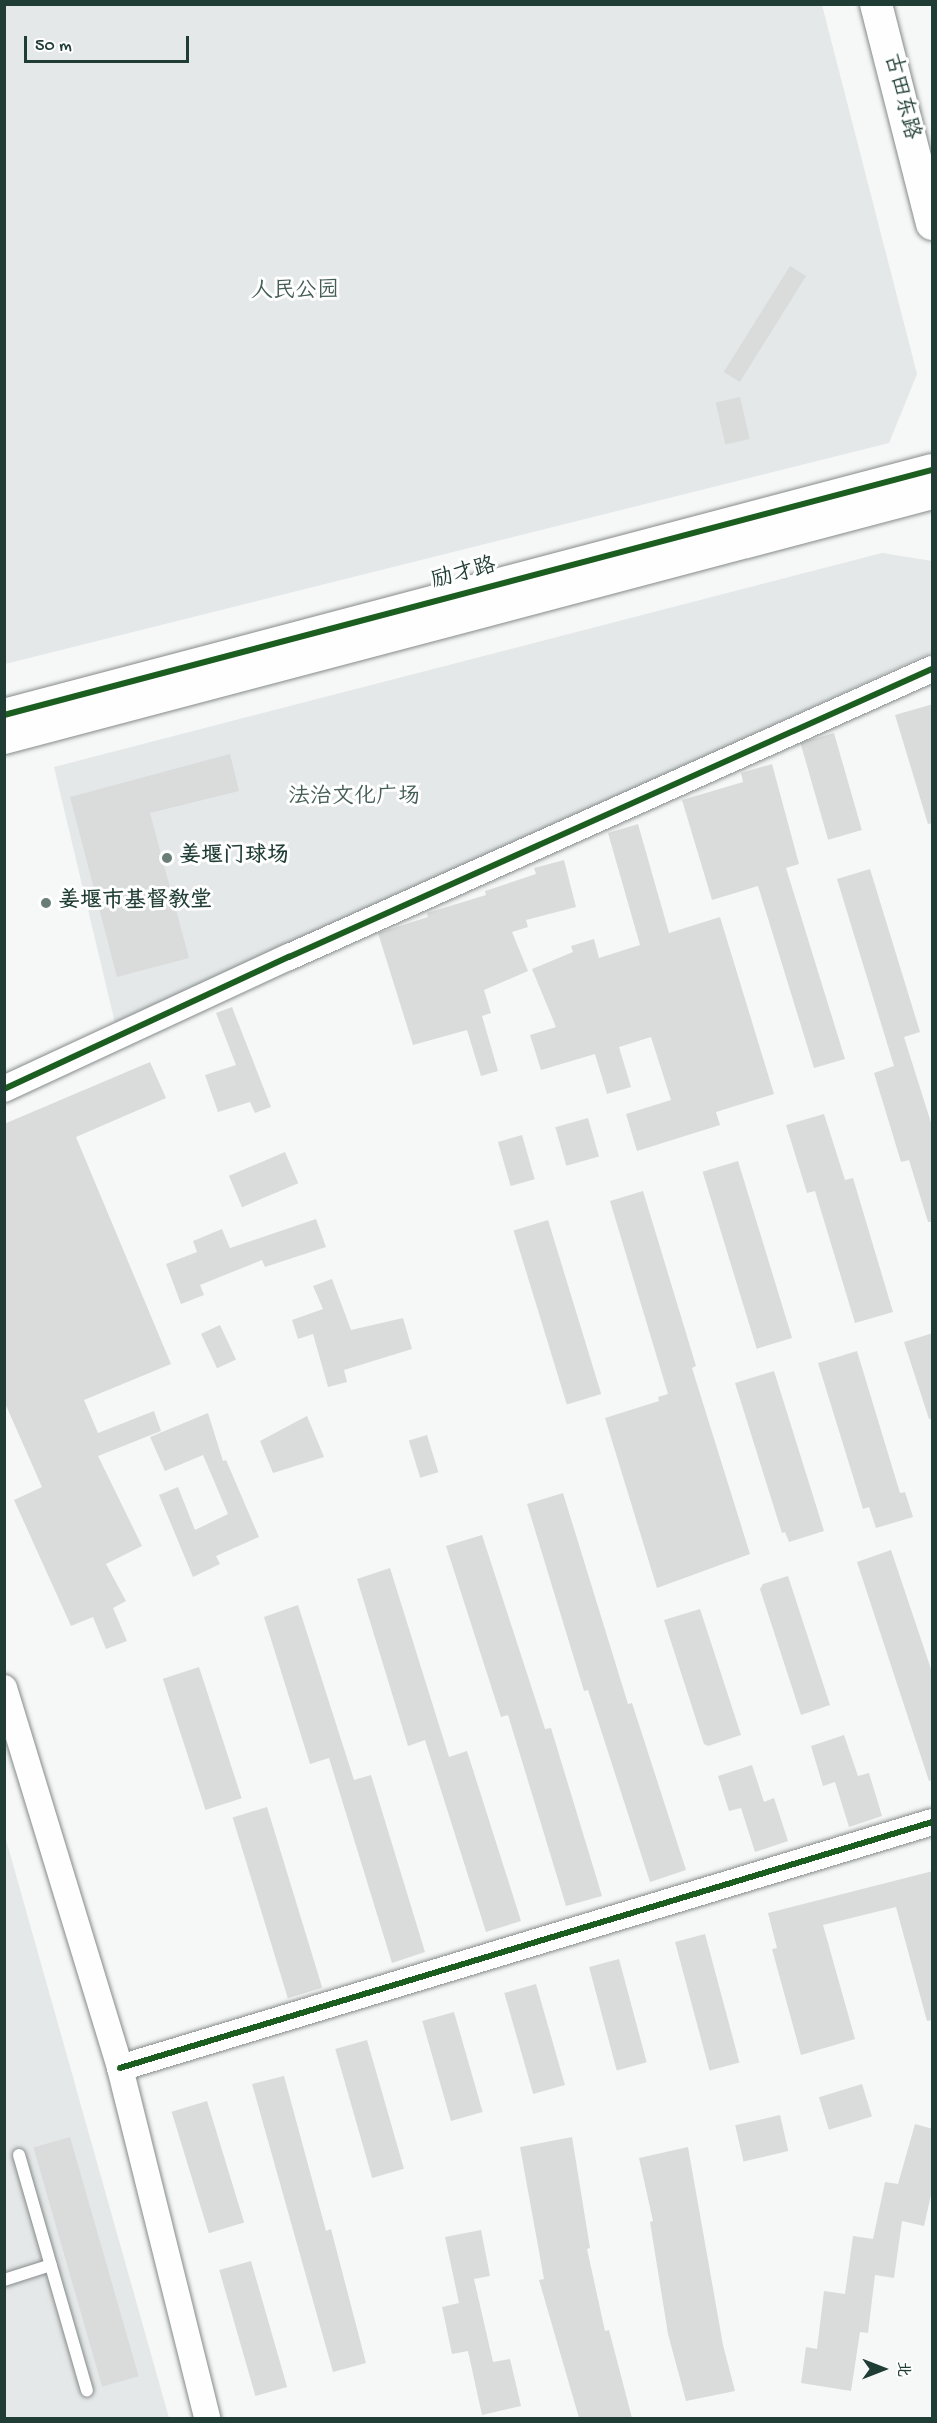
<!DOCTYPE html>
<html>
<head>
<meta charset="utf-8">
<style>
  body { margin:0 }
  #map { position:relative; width:937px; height:2423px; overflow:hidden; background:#f6f7f7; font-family:"Gochi Hand","LXGW WenKai TC",sans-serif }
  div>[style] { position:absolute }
  .built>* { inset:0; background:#e5e8e8 }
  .green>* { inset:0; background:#e4e8e8 }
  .building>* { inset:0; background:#dadcdc; transform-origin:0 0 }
  .roads { filter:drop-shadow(0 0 2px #858b8a) drop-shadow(0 0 2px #858b8a) }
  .service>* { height:12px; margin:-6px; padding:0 6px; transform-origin:6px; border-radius:6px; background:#fefefe }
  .minor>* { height:26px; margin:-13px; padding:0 13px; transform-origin:13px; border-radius:13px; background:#fefefe }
  .tertiary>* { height:32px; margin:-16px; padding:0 16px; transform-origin:16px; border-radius:16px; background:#fefefe }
  .cycleway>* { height:6px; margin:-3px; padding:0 3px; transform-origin:3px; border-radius:3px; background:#1b5e20 }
  .dots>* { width:16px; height:16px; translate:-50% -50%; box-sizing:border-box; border:3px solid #fff; border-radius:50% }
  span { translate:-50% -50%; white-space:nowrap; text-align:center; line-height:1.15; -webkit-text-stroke:6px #fff; paint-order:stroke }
  .street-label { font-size:22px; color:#1f3d34 }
  .park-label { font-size:22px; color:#445d55 }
  .poi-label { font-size:22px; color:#1f3d34; font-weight:700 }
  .left { translate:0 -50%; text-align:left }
  .frame { position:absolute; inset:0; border:6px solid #1f3d34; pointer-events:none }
  .north { position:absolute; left:853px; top:2339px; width:60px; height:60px; -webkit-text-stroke:4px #fff; paint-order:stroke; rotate:90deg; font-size:16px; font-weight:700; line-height:24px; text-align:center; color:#1f3d34 }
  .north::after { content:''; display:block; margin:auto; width:21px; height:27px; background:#1f3d34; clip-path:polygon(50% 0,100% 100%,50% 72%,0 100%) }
  .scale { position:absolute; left:24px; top:36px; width:165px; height:27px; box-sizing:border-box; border:3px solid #1f3d34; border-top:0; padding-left:8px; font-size:18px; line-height:21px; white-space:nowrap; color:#1f3d34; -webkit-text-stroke:4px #fff; paint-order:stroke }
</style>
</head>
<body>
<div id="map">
  <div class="built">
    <div style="clip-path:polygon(4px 1836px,74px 2081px,169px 2418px,5px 2418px)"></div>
  </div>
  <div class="green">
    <div style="clip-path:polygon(4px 5px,822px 5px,917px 374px,889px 443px,5px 664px)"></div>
    <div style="clip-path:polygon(882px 553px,932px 561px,932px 652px,116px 1027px,54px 767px)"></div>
    <div style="clip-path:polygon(5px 1836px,74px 2081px,5px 2101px,4px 2101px)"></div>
  </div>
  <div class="building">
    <div style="left:790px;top:266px;width:19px;height:125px;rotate:32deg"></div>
    <div style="left:740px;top:397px;width:43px;height:25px;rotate:77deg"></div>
    <div style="clip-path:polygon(933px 704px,933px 823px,928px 824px,895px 715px)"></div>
    <div style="left:834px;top:733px;width:101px;height:35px;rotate:74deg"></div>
    <div style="clip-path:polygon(230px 754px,239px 791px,150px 813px,189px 958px,117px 977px,70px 797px)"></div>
    <div style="clip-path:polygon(772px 764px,799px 864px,786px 868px,845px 1059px,814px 1068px,758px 886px,712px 900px,682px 800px,743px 782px,741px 773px)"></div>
    <div style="clip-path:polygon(638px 824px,669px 933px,720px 917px,774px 1094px,716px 1112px,720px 1125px,637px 1151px,626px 1114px,671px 1100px,651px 1037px,619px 1047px,631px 1087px,607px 1094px,595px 1054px,541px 1070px,530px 1035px,556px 1027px,532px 969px,573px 952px,571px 946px,594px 939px,599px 958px,640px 945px,608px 833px)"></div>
    <div style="clip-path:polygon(564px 860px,576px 907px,526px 920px,528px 927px,512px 932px,528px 971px,484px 990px,491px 1013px,482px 1016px,498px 1071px,481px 1076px,467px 1030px,413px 1045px,378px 933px,428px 917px,427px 913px,486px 895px,485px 891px,536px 874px,534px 868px)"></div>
    <div style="clip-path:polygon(870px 869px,920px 1032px,904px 1037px,933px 1129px,933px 1222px,928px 1222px,909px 1160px,901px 1162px,874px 1073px,894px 1066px,837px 879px)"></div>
    <div style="clip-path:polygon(232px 1007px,271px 1107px,255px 1113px,250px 1102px,218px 1112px,205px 1075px,236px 1065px,216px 1013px)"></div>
    <div style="clip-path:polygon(150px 1062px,166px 1098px,76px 1137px,171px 1364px,84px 1400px,98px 1433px,154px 1411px,161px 1431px,98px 1456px,142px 1546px,106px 1564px,126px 1601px,113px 1608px,127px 1641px,106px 1649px,93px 1617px,71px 1626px,14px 1500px,42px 1487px,4px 1401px,4px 1124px)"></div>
    <div style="clip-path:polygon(824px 1114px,845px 1180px,853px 1178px,893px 1312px,855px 1323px,815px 1191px,807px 1193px,786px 1125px)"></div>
    <div style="left:588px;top:1118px;width:40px;height:34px;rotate:74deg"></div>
    <div style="left:522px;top:1135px;width:46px;height:25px;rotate:74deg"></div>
    <div style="left:285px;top:1152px;width:34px;height:61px;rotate:67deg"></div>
    <div style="left:738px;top:1161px;width:185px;height:37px;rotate:73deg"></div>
    <div style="clip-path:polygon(643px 1191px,696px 1366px,692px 1368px,750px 1554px,657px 1588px,605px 1418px,659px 1401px,658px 1397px,668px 1394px,610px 1201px)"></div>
    <div style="clip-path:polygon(316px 1219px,326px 1247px,265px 1267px,262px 1260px,200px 1285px,204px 1295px,181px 1304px,166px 1264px,197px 1252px,193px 1241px,222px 1229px,230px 1248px)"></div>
    <div style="left:548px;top:1220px;width:182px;height:36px;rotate:73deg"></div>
    <div style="clip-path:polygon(332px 1279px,351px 1330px,403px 1318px,412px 1349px,344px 1370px,347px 1382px,328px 1387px,313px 1334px,298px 1339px,292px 1320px,323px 1309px,313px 1286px)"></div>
    <div style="left:220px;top:1325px;width:38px;height:21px;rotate:65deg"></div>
    <div style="clip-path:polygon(933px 1333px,933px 1419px,929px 1419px,904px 1342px)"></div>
    <div style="clip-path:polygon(857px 1351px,900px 1493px,905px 1492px,913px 1517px,876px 1528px,869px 1507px,863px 1509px,818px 1363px)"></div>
    <div style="clip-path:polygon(774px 1371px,824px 1531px,789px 1542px,785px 1532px,782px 1533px,735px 1383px)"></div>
    <div style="clip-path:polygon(208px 1413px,223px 1461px,226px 1460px,259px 1537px,216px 1556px,220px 1564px,193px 1577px,159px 1495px,178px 1487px,195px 1530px,228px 1514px,203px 1455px,165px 1471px,150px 1437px)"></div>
    <div style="clip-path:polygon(307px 1416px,324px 1457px,273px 1473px,260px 1441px)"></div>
    <div style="left:427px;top:1435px;width:39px;height:19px;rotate:73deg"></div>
    <div style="clip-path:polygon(563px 1493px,628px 1704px,632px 1703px,686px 1870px,650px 1882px,588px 1690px,584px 1691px,527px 1504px)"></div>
    <div style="clip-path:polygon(482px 1535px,545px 1729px,551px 1728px,602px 1896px,566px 1906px,508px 1715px,501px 1717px,446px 1546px)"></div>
    <div style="clip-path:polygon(891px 1550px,933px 1675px,933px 1780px,929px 1781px,857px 1562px)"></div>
    <div style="clip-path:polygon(390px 1568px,449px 1757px,467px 1751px,521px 1921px,486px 1932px,425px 1740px,408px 1746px,357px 1579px)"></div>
    <div style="clip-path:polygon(788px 1576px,830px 1705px,801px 1715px,760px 1589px,763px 1584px)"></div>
    <div style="clip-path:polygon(298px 1605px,354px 1780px,371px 1775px,425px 1952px,392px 1963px,329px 1758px,310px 1764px,264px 1617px)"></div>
    <div style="clip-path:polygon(700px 1609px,741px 1735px,708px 1746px,704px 1744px,664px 1620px)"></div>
    <div style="left:199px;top:1667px;width:138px;height:38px;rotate:72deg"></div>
    <div style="clip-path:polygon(844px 1735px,858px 1776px,869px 1773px,882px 1816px,849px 1827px,835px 1782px,823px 1786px,811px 1746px)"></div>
    <div style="clip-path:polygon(752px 1765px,764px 1802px,774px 1798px,788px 1841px,755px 1852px,741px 1808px,729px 1811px,718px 1776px)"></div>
    <div style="left:267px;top:1807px;width:189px;height:36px;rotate:73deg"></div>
    <div style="clip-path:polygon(933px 1871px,933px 2020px,927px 2021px,896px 1907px,823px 1925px,855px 2039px,801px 2055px,772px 1949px,777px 1948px,768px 1913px)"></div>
    <div style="left:705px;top:1934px;width:133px;height:31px;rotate:75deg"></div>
    <div style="left:619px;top:1959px;width:107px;height:31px;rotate:75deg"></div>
    <div style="left:536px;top:1984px;width:105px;height:33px;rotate:74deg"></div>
    <div style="left:454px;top:2012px;width:104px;height:33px;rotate:74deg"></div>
    <div style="left:367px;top:2040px;width:134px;height:33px;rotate:74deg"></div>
    <div style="clip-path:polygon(284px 2076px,326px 2231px,331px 2229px,366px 2363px,333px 2372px,252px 2084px)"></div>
    <div style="left:862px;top:2084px;width:34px;height:45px;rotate:73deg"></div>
    <div style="left:207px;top:2101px;width:127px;height:37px;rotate:73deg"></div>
    <div style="left:780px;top:2115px;width:37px;height:46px;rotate:77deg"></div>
    <div style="clip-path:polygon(915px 2124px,933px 2129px,933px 2186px,924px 2226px,902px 2221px,894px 2278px,875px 2275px,868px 2333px,860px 2332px,851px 2391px,801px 2383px,806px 2347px,817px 2349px,824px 2291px,845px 2294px,853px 2236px,873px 2239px,885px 2182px,898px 2184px)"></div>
    <div style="left:70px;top:2137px;width:249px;height:38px;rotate:74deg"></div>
    <div style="clip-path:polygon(572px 2137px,590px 2248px,587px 2249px,605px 2331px,609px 2330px,632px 2418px,579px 2418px,539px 2280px,544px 2279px,520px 2147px)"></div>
    <div style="clip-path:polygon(688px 2147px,723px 2345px,735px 2391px,686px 2401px,668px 2334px,650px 2222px,653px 2221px,639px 2158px)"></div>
    <div style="clip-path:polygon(481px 2230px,490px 2276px,474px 2279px,493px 2362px,510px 2359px,521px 2406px,482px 2415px,468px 2351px,452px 2354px,442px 2307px,459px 2303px,445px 2237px)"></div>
    <div style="left:251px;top:2261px;width:131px;height:33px;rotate:74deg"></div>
  </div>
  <div class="roads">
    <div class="service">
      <div style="left:19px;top:2155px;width:245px;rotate:73.9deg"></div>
      <div style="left:4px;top:2280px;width:49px;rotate:-17.7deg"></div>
    </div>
    <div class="minor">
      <div style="left:4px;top:1089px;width:314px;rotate:-24.9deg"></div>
      <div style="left:289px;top:957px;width:705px;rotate:-24.13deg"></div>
      <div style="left:4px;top:1688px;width:397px;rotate:73deg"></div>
      <div style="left:120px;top:2068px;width:361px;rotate:76deg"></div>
      <div style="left:120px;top:2068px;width:848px;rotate:-16.85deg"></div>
    </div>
    <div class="tertiary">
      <div style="left:876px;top:4px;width:227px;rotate:75.7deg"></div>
      <div style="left:4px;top:715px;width:960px;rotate:-14.79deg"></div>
      <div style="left:4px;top:738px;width:960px;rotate:-14.79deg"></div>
    </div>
  </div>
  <div class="cycleway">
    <div style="left:4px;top:715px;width:960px;rotate:-14.79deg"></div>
    <div style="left:4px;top:1089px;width:314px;rotate:-24.9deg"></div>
    <div style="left:289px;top:957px;width:705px;rotate:-24.13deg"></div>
    <div style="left:120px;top:2068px;width:848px;rotate:-16.85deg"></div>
  </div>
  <div class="dots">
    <div style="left:167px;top:858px;background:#6a7e78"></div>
    <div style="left:46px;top:903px;background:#6a7e78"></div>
  </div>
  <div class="street-label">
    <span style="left:900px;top:97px;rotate:76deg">古田东路</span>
    <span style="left:464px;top:575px;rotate:-15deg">励才路</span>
  </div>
  <div class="park-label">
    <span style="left:295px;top:293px">人民公园</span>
    <span style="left:354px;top:799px">法治文化广场</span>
  </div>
  <div class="poi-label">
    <span class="left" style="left:179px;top:858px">姜堰门球场</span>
    <span class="left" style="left:58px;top:903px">姜堰市基督教堂</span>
  </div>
  <div class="frame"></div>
  <div class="north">北</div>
  <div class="scale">50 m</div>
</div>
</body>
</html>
